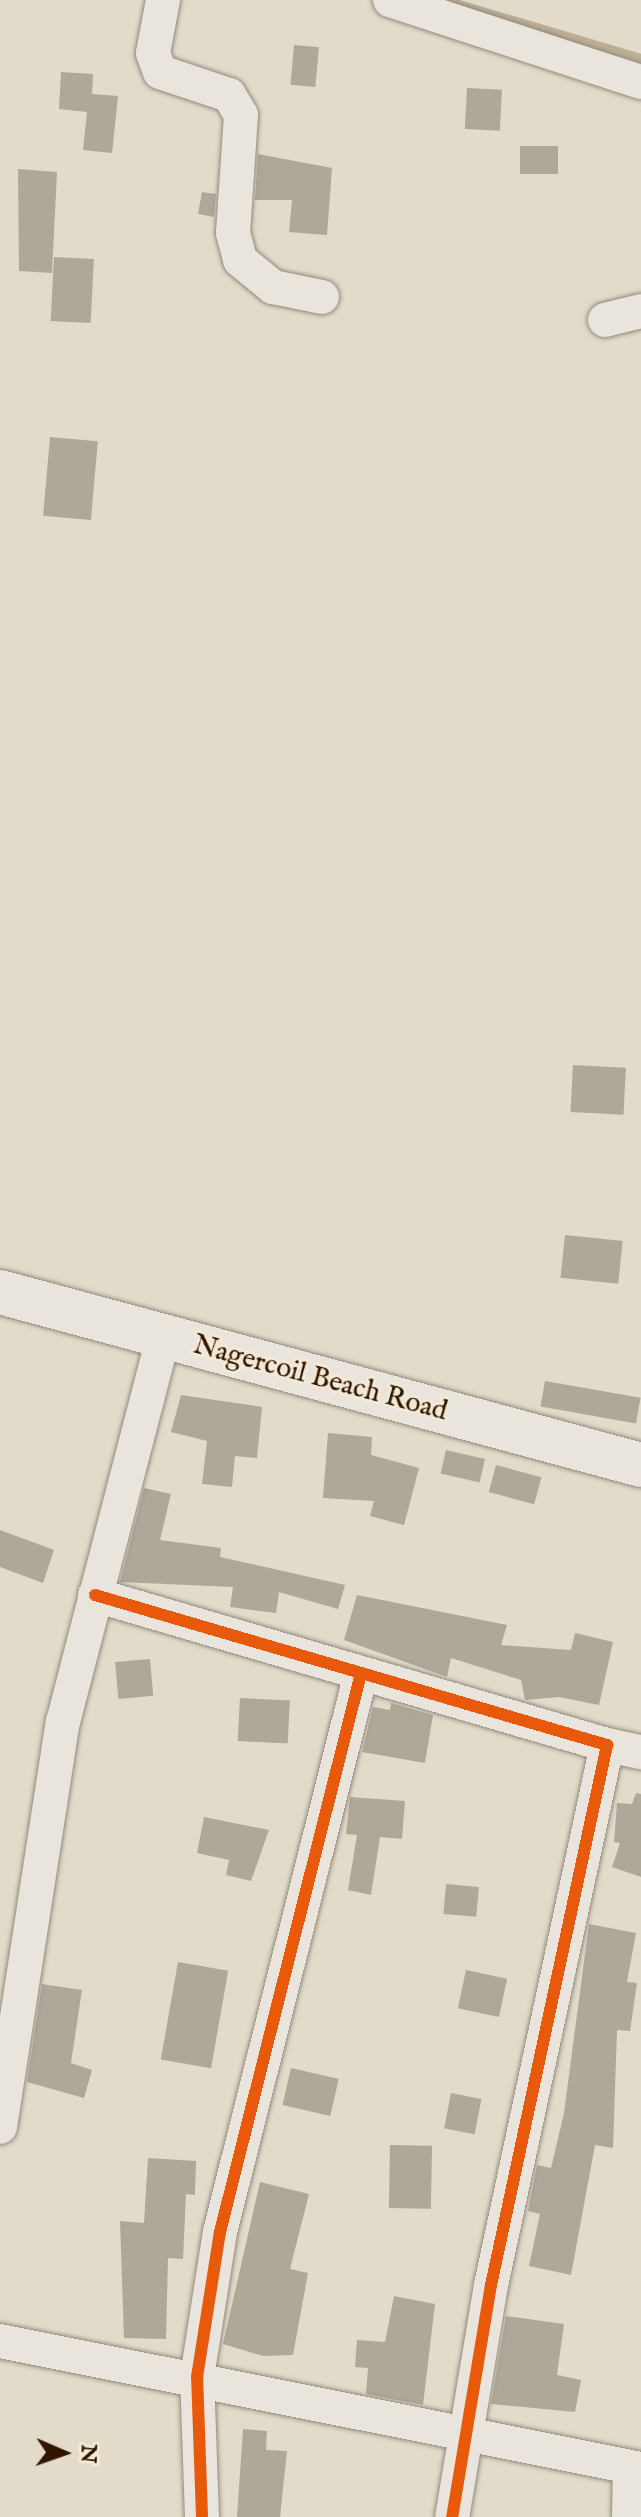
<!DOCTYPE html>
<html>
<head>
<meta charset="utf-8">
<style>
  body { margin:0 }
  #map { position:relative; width:641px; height:2517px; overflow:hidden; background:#e2dbca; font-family:"IM FELL English",serif }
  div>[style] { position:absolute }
  .stream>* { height:9px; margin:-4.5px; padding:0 4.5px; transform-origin:4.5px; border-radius:4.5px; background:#bdae96 }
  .building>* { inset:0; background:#aea79a; transform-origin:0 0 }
  .roads { filter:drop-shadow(0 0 2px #928a7e) drop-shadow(0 0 2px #928a7e) }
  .street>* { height:34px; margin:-17px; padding:0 17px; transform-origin:17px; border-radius:17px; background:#e9e4dc }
  .secondary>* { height:44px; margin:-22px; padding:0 22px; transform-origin:22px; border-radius:22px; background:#e9e4dc }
  .cycleway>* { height:12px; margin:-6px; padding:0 6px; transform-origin:6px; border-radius:6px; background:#e8590c }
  span { translate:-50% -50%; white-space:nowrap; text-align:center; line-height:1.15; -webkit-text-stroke:6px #f3ead6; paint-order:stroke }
  .street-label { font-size:28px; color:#301600 }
  .north { position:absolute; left:24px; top:2413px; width:80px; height:80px; -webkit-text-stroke:6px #f3ead6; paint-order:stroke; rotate:92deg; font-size:22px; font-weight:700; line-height:32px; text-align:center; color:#301600 }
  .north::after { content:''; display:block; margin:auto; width:28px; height:36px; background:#301600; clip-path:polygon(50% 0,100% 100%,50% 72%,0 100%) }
</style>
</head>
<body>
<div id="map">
  <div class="stream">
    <div style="left:445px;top:0;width:204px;rotate:16.5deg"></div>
  </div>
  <div class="building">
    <div style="left:294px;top:45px;width:25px;height:40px;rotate:5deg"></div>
    <div style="clip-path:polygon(61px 72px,93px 74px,92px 94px,118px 96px,112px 153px,83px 150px,87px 112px,59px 109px)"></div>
    <div style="left:467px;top:88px;width:35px;height:41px;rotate:3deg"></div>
    <div style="left:520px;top:146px;width:38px;height:28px"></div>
    <div style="clip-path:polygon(258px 154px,332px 168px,327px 235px,289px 232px,292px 200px,255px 200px)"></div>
    <div style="clip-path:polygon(18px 169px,57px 172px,52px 273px,19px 271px)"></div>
    <div style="clip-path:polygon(202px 192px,216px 194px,214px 217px,198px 214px)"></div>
    <div style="left:54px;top:257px;width:40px;height:64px;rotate:3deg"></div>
    <div style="left:50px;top:437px;width:48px;height:79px;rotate:5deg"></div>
    <div style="left:573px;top:1065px;width:53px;height:47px;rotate:3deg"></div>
    <div style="left:565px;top:1235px;width:58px;height:43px;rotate:6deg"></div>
    <div style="left:545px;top:1381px;width:97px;height:26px;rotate:10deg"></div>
    <div style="clip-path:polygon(181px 1395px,262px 1407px,257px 1458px,235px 1456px,232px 1487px,202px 1484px,207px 1441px,171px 1432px)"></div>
    <div style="clip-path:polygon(328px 1433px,372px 1437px,371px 1455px,419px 1468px,404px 1525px,370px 1516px,374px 1501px,323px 1498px)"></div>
    <div style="left:446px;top:1450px;width:40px;height:24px;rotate:13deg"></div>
    <div style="left:496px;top:1465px;width:47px;height:28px;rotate:15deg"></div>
    <div style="clip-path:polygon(144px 1488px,171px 1494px,160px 1540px,221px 1548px,220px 1557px,345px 1585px,338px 1609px,279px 1592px,276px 1613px,230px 1607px,233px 1587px,120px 1582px)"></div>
    <div style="clip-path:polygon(0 1530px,54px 1550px,43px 1583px,0 1567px)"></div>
    <div style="clip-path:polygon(357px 1595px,507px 1625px,501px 1645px,571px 1650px,575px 1633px,613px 1642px,599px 1705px,559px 1697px,525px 1700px,521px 1680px,451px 1658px,447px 1677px,344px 1640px)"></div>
    <div style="left:150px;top:1659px;width:37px;height:35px;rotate:85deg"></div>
    <div style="left:240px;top:1698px;width:50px;height:43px;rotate:3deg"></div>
    <div style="clip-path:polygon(391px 1703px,433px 1715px,425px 1763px,362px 1752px,373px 1707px,390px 1710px)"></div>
    <div style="clip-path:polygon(636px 1793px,641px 1794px,641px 1877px,612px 1867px,620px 1843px,614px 1842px,617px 1803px,632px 1804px)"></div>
    <div style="clip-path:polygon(350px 1797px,405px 1801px,402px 1839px,380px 1837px,371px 1895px,348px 1890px,357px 1835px,346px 1834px)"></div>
    <div style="clip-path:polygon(204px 1817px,269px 1830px,251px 1881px,226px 1875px,229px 1860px,197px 1853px)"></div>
    <div style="left:446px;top:1884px;width:33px;height:30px;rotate:5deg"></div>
    <div style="clip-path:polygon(589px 1924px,636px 1933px,627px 1982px,637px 1983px,630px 2031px,617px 2030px,613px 2148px,595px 2145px,571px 2275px,529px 2266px,540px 2214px,528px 2211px,537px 2165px,551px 2168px,564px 2113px)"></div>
    <div style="left:178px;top:1962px;width:51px;height:99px;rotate:10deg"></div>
    <div style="left:466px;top:1970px;width:42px;height:39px;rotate:12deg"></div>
    <div style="clip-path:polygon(42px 1984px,82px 1990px,71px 2063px,92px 2070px,84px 2098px,27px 2082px)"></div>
    <div style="left:291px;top:2068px;width:49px;height:38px;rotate:13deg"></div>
    <div style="left:451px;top:2093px;width:31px;height:36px;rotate:11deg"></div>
    <div style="left:390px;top:2145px;width:42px;height:63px;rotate:1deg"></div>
    <div style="clip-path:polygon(148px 2158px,196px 2161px,195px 2195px,186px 2194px,183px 2259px,168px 2258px,166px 2339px,124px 2338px,120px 2221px,144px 2223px)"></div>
    <div style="clip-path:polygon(260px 2182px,309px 2194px,290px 2269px,308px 2273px,293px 2355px,263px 2356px,223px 2344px)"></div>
    <div style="clip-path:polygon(394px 2296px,435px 2304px,423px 2405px,366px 2394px,368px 2368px,355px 2367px,357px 2340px,385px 2342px)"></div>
    <div style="clip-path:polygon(506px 2316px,564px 2324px,557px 2375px,581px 2380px,575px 2412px,491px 2404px)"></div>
    <div style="clip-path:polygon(243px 2429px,267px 2431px,266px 2450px,287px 2451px,280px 2517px,237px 2517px)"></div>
  </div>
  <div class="roads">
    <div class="street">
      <div style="left:163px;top:0;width:54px;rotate:100.7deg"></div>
      <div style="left:153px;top:53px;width:20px;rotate:70deg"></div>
      <div style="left:160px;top:72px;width:73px;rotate:18.4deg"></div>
      <div style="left:229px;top:95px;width:23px;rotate:59deg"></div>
      <div style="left:241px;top:115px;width:118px;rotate:93.9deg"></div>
      <div style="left:233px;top:233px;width:28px;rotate:75deg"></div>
      <div style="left:240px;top:260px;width:43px;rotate:39.3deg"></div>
      <div style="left:273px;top:287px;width:50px;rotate:11.5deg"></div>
      <div style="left:390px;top:0;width:264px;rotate:18.1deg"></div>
      <div style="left:605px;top:320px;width:37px;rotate:-14deg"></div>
      <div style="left:95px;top:1595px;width:534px;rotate:16.33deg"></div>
      <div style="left:607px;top:1745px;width:552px;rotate:102.12deg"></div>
      <div style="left:491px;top:2285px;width:235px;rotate:99.5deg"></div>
      <div style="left:607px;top:1745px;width:35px;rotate:12deg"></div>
      <div style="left:0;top:2127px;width:410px;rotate:-81.2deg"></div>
      <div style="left:63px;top:1722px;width:398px;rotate:-75.4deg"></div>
      <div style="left:0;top:2341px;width:654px;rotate:11.29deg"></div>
      <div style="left:202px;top:2517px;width:140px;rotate:-92deg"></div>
      <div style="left:197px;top:2377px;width:147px;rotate:-81deg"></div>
      <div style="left:220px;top:2232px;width:572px;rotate:-75.84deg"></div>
      <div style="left:629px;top:2517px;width:50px;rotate:-88.9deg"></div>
    </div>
    <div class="secondary">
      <div style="left:0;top:1292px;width:664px;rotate:15.1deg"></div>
    </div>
  </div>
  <div class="cycleway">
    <div style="left:95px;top:1595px;width:534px;rotate:16.33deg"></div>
    <div style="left:607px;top:1745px;width:552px;rotate:102.12deg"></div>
    <div style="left:491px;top:2285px;width:235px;rotate:99.5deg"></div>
    <div style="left:202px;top:2517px;width:140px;rotate:-92deg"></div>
    <div style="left:197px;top:2377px;width:147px;rotate:-81deg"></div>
    <div style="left:220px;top:2232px;width:572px;rotate:-75.84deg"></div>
  </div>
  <div class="street-label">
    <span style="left:320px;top:1379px;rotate:15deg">Nagercoil Beach Road</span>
  </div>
  <div class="north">N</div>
</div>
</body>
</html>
